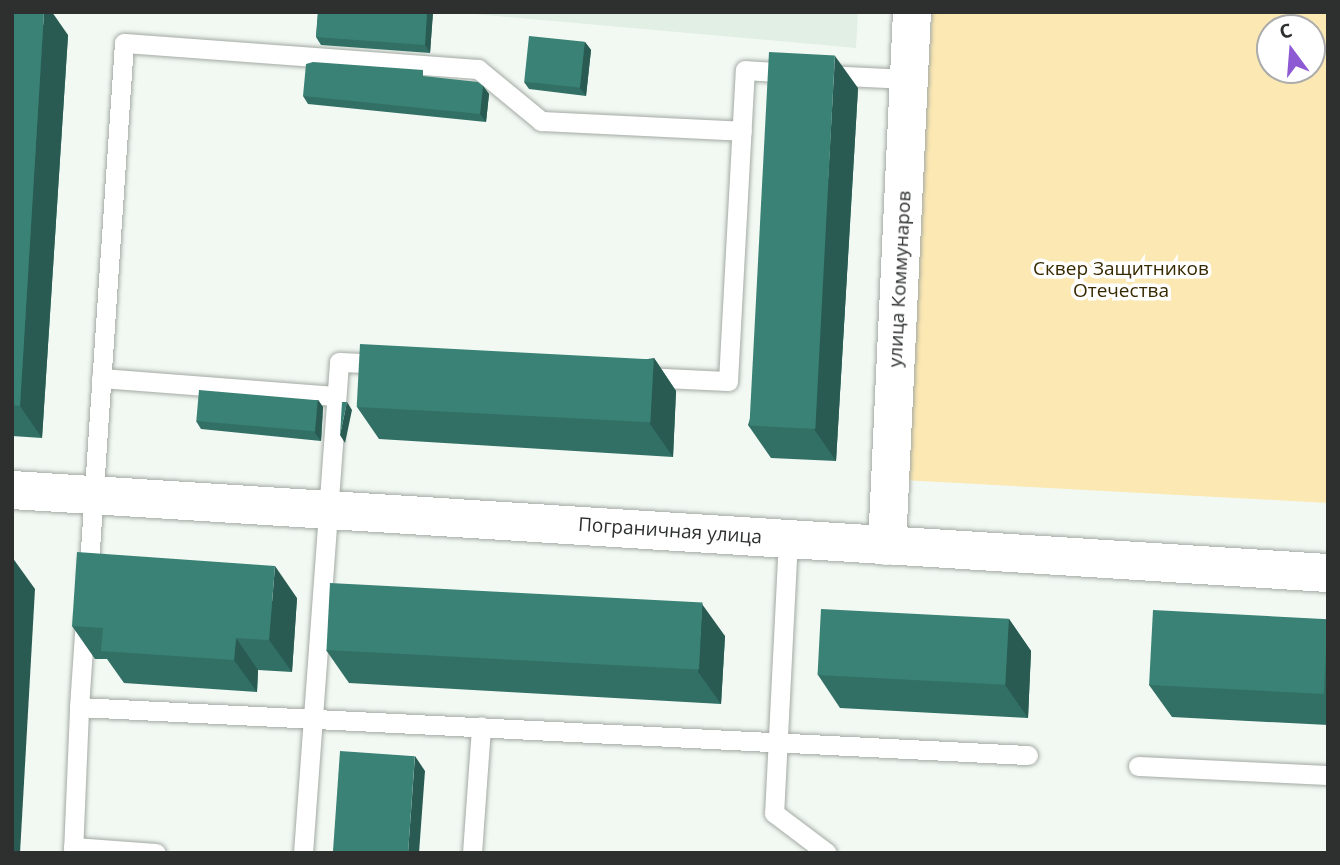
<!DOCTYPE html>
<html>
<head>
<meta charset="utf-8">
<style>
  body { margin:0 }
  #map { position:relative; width:1340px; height:865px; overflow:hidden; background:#f2f9f3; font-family:"Open Sans",sans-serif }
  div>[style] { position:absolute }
  .built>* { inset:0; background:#e2efe4 }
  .green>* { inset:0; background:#fce8b2 }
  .roads { filter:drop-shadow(0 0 2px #a3a9a3) drop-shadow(0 0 2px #a3a9a3) }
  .service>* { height:19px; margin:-9.5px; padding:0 9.5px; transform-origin:9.5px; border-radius:9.5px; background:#fff }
  .minor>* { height:38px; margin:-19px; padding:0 19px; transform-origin:19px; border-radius:19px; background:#fff }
  .wall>* { inset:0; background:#327065 }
  .shaded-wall>* { inset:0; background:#295b52 }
  .building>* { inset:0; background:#3a8275; transform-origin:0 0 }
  span { translate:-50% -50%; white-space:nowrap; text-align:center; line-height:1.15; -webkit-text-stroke:7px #fff; paint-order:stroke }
  .park-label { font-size:19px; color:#382a00 }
  .street-label { font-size:19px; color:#2d302e }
  .frame { position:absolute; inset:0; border:14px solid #2d302e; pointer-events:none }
  .north { position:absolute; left:1256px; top:14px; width:70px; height:70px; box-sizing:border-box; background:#fff; border:2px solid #abacab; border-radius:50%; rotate:344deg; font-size:19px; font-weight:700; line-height:28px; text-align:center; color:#2d302e }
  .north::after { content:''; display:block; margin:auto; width:24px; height:32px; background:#8e5ad3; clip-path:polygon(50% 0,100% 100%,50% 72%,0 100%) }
</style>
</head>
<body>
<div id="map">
  <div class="built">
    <div style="clip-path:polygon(452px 12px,858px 12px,856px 48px)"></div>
  </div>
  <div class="green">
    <div style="clip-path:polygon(evenodd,932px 12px,1328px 12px,1328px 503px,902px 480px,932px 12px,1270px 28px,1312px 28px,1312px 70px,1270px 70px,1270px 28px)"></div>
  </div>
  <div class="roads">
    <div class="service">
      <div style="left:823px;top:75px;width:86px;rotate:2.7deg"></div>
      <div style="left:642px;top:377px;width:86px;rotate:2.7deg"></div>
      <div style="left:728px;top:381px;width:311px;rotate:-86.9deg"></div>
      <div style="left:745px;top:70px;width:48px;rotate:3.6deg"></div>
      <div style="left:101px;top:378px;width:235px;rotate:4.4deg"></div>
      <div style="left:788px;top:539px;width:274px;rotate:92.9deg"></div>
      <div style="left:774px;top:813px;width:66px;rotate:37deg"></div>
      <div style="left:88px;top:579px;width:537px;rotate:-86.16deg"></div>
      <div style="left:124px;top:43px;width:355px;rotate:4.2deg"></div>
      <div style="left:478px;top:69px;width:82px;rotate:39.5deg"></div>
      <div style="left:541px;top:121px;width:201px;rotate:2.8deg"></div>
      <div style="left:79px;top:707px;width:87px;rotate:-86.1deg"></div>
      <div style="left:1138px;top:766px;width:190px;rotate:2.7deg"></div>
      <div style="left:73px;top:847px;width:83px;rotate:4.1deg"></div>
      <div style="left:73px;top:853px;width:146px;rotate:-87.6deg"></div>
      <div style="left:79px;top:707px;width:950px;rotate:2.9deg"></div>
      <div style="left:303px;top:853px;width:492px;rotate:-85.8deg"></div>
      <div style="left:339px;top:362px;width:45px;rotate:2.5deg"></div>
      <div style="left:472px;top:853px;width:127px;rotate:-85.9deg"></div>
    </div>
    <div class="minor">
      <div style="left:12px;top:490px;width:1319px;rotate:3.61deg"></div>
      <div style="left:887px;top:546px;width:535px;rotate:-87.32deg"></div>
    </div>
  </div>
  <div class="wall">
    <div style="clip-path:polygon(12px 12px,68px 35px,42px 438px,12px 436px)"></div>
    <div style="clip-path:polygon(318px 12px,433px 12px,430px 53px,321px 45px,316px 37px)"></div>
    <div style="clip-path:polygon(585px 42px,591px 50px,586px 96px,529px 89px,524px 82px)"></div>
    <div style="clip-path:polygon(428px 77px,483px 86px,489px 94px,486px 122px,308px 104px,303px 96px)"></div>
    <div style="clip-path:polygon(858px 88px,836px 461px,771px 458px,748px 425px)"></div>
    <div style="clip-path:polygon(654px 358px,676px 391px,673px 457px,379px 439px,357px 407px)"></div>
    <div style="clip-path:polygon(318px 400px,323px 407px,321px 441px,201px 429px,196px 421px)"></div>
    <div style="clip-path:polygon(297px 598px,292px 672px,258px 670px,257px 692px,124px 683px,107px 659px,95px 659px,72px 626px)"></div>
    <div style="clip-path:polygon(1009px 619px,1031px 651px,1028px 718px,840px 708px,818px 675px)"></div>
    <div style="clip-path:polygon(1328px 619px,1328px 725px,1172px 717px,1149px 685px)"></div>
    <div style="clip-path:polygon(725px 636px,721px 704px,349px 683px,326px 650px)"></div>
  </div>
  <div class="shaded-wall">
    <div style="clip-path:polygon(44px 12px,52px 12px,68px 35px,42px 438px,20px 406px)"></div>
    <div style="clip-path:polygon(427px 12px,433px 12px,430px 53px,425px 45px)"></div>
    <div style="clip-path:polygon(585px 42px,591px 50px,586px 96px,580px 88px)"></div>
    <div style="clip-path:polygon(835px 56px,858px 88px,836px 461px,814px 429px)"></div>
    <div style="clip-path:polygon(483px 86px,489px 94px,486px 122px,480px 114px)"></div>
    <div style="clip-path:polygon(654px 358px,676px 391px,673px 457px,650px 424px)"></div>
    <div style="clip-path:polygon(318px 400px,323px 407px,321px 441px,315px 433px)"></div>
    <div style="clip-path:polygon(347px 402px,352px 410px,345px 443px,340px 435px)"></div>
    <div style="clip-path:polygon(12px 557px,35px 589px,20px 853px,12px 853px)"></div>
    <div style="clip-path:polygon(275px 566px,297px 598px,292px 672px,269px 640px)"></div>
    <div style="clip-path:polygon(702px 604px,725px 636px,721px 704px,698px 672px)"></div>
    <div style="clip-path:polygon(1009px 619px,1031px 651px,1028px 718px,1005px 685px)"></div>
    <div style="clip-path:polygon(236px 638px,258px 670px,257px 692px,234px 660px)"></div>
    <div style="clip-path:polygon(415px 756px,425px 771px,419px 853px,408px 853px)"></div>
  </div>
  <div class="building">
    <div style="clip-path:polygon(12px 12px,44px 12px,20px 406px,12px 405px)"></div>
    <div style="clip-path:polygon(318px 12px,427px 12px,425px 45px,316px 37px)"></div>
    <div style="left:529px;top:36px;width:56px;height:46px;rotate:6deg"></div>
    <div style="left:769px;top:52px;width:66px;height:374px;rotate:3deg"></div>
    <div style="clip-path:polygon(313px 62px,423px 70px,423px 76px,478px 82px,483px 86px,480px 114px,303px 96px,306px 64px)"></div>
    <div style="left:360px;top:344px;width:294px;height:63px;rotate:3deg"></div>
    <div style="left:199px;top:390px;width:119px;height:31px;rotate:5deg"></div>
    <div style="clip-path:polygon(342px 402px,347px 402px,340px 435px)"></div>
    <div style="clip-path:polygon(77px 552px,275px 566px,269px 640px,236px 638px,234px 660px,101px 651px,103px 628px,72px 626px)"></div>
    <div style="left:330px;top:583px;width:373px;height:67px;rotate:3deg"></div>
    <div style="left:821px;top:609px;width:188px;height:66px;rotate:3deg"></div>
    <div style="left:1153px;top:610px;width:175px;height:75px;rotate:3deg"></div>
    <div style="left:340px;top:751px;width:75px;height:102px;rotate:4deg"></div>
  </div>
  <div class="park-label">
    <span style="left:1121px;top:280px">Сквер Защитников<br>Отечества</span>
  </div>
  <div class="street-label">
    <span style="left:900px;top:279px;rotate:-87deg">улица Коммунаров</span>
    <span style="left:670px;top:531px;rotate:4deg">Пограничная улица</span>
  </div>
  <div class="frame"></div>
  <div class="north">С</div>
</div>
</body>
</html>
